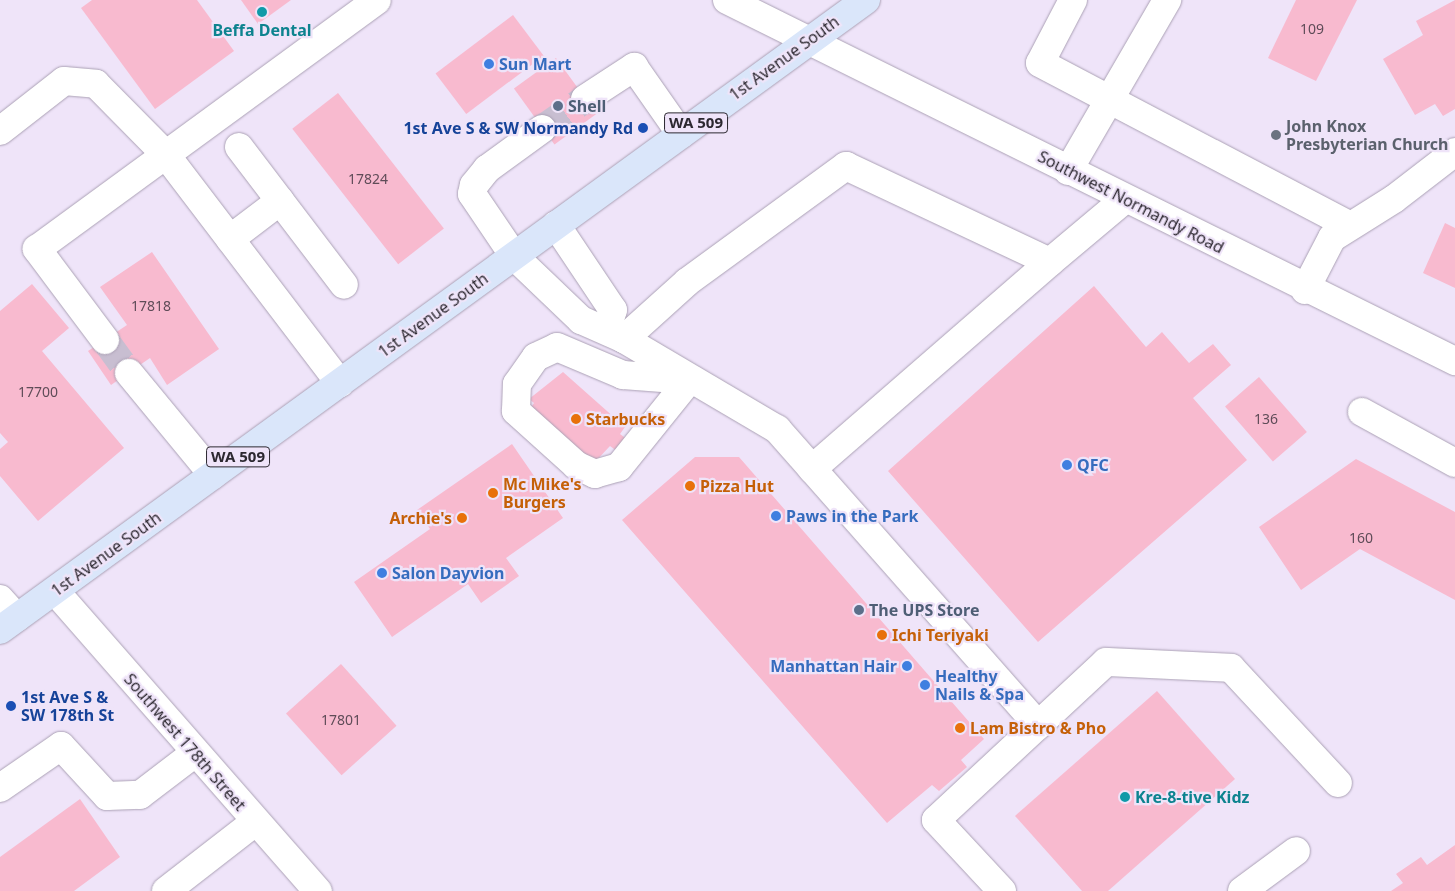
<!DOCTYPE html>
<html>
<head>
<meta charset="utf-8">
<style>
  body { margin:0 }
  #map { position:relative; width:1455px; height:891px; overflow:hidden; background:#efe4f9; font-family:"Noto Sans",sans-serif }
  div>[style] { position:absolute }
  .building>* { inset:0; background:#f8bacf; transform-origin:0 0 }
  .minor-tunnel>* { height:28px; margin-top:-14px; transform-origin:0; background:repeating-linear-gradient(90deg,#c8bed1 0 28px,transparent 0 42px) }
  .roads { filter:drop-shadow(0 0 1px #aba1b5) drop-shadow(0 0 1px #aba1b5) }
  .minor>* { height:28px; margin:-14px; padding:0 14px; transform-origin:14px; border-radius:14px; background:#fff }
  .major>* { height:28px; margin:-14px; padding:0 14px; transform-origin:14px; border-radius:14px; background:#dae6fa }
  .dots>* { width:14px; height:14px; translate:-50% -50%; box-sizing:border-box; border:2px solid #efe4f9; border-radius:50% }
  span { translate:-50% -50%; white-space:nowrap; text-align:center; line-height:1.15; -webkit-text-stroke:4.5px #efe4f9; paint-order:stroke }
  .number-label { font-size:14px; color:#5f4c58 }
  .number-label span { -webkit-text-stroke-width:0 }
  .shield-label span { padding:1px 4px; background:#efe4f9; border:1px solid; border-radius:4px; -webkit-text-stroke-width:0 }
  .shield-label { font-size:15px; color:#2c2830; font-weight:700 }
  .culture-label { font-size:16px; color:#0d838f; font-weight:700 }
  .left { translate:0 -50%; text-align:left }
  .street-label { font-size:16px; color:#2c2830 }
  .shop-label { font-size:16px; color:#366cbe; font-weight:700 }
  .right { translate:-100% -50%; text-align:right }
  .service-label { font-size:16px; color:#4e5e75; font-weight:700 }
  .worship-label { font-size:16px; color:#5b616d; font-weight:700 }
  .transit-label { font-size:16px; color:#164399; font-weight:700 }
  .food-label { font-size:16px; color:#c56008; font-weight:700 }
</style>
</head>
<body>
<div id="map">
  <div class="building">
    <div style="clip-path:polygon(92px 0,197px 0,234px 51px,155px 109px,81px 8px)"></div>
    <div style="clip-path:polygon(241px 0,291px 0,258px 24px)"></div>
    <div style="clip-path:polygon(1296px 0,1357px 0,1316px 81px,1268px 58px)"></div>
    <div style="clip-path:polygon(1455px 0,1455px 109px,1443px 116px,1435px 104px,1415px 115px,1383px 59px,1423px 35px,1416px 21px)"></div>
    <div style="left:513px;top:15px;width:51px;height:97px;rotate:53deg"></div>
    <div style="left:556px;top:58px;width:69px;height:52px;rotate:54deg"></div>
    <div style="left:338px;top:93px;width:172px;height:58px;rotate:52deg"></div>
    <div style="clip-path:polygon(1445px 223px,1455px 228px,1455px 288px,1423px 273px)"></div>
    <div style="clip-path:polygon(152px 252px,219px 349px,167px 385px,150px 358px,111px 385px,88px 351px,127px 325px,100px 287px)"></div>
    <div style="clip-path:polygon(32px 284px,69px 328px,42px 351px,124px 448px,38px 521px,0 476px,0 449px,8px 442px,0 433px,0 311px)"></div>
    <div style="clip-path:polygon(1094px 286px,1146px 347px,1162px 332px,1189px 363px,1213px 344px,1231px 365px,1193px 398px,1247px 460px,1038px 642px,888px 471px)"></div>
    <div style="clip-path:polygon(563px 372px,625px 427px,620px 434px,628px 440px,618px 452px,610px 446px,594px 463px,528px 412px,534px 403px,529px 399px)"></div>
    <div style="left:1259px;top:377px;width:73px;height:45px;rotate:49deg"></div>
    <div style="clip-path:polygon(512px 444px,563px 518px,506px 558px,519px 576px,481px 603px,468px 584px,392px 637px,354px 582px,430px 529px,417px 510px)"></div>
    <div style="clip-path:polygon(695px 457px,739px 457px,984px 739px,961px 760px,967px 767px,939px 791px,932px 785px,887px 823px,622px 520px)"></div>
    <div style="clip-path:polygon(1356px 459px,1455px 512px,1455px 600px,1360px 549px,1301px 590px,1259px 527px)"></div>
    <div style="left:341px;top:664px;width:83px;height:74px;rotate:48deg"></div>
    <div style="clip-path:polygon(1157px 691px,1235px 779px,1108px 891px,1082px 891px,1015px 816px)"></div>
    <div style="clip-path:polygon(80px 799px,120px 857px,74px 891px,0 891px,0 857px)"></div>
    <div style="clip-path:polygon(1455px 845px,1455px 891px,1391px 891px,1403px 883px,1396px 874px,1421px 857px,1427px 865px)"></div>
  </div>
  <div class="minor-tunnel">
    <div style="left:542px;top:129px;width:52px;rotate:-34.9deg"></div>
    <div style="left:105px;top:340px;width:41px;rotate:54deg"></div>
  </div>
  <div class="roads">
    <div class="minor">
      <div style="left:727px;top:0;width:813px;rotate:26.38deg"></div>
      <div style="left:1073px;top:0;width:71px;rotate:117.6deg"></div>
      <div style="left:1040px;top:63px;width:349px;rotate:27.7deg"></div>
      <div style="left:585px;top:99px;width:59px;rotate:-33.1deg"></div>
      <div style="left:634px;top:67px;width:82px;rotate:55deg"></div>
      <div style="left:542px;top:129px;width:68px;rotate:144deg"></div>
      <div style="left:487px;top:169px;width:21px;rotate:129deg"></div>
      <div style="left:474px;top:185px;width:9px;rotate:103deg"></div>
      <div style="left:472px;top:194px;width:75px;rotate:55.9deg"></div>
      <div style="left:514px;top:256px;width:93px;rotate:43.7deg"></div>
      <div style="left:581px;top:320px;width:47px;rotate:23.8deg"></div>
      <div style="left:624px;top:339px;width:178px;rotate:30.5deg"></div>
      <div style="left:777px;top:429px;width:395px;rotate:48.6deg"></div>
      <div style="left:0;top:131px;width:81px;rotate:-38deg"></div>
      <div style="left:64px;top:81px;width:32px;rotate:5deg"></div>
      <div style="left:96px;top:84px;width:100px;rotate:45.4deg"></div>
      <div style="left:166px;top:155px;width:287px;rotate:52.7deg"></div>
      <div style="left:239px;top:147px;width:173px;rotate:52.7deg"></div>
      <div style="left:1068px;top:171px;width:198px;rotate:-59.9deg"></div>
      <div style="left:556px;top:225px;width:102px;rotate:56.2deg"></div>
      <div style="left:613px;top:310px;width:21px;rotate:109deg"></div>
      <div style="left:230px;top:239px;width:63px;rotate:-37.2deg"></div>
      <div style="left:1305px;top:290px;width:59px;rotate:-62.6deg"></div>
      <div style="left:1332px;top:238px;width:73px;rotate:-32.2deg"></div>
      <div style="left:1394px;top:199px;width:77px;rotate:-37.6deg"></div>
      <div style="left:624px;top:339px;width:85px;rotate:-42.1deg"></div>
      <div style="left:687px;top:282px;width:197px;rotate:-36.1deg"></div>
      <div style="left:846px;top:166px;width:225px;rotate:25.2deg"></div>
      <div style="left:1050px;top:262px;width:98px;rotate:-40deg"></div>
      <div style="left:105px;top:340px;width:114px;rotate:-126.8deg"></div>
      <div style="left:37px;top:249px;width:421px;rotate:-36.2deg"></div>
      <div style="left:557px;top:347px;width:72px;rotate:23deg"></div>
      <div style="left:623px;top:375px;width:66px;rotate:4.3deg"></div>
      <div style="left:689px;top:380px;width:112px;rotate:128.8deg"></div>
      <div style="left:619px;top:467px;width:25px;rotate:164deg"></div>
      <div style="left:595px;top:474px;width:21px;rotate:-155deg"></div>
      <div style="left:576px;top:465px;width:81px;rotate:-138deg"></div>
      <div style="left:516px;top:411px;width:27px;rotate:-88deg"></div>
      <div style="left:517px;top:384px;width:33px;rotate:-55deg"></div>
      <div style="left:536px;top:357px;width:23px;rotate:-25deg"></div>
      <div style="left:129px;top:373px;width:132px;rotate:50.5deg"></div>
      <div style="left:1362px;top:412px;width:106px;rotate:28.7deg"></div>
      <div style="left:812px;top:469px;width:315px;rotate:-41deg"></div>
      <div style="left:55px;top:591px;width:399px;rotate:48.8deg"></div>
      <div style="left:0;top:599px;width:25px;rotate:48deg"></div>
      <div style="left:0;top:788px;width:74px;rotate:-34.5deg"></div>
      <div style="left:61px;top:746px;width:68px;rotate:47.4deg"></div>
      <div style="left:107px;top:796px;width:33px;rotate:-2deg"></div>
      <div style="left:140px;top:795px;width:69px;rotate:-37.4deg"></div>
      <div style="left:166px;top:891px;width:113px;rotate:-37.8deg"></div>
      <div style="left:1002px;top:891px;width:97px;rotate:-132.9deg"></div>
      <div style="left:936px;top:820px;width:232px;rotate:-42.9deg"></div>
      <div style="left:1106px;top:662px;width:125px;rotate:2.7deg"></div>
      <div style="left:1231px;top:668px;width:157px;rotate:47.1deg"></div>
      <div style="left:1242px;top:891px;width:67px;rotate:-36.5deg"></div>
    </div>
    <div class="major">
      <div style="left:0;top:630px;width:1071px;rotate:-36.04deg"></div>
    </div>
  </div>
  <div class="dots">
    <div style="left:262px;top:12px;background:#0f9aa8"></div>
    <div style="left:489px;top:64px;background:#3f7fe0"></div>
    <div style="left:558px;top:106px;background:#5c6f8a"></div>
    <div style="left:643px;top:128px;background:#1a4fb4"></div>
    <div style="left:1276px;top:135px;background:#6b7280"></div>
    <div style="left:576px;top:419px;background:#e8710a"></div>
    <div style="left:1067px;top:465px;background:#3f7fe0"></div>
    <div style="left:690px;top:486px;background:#e8710a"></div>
    <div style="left:493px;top:493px;background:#e8710a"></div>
    <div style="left:776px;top:516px;background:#3f7fe0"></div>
    <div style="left:462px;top:518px;background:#e8710a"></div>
    <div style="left:382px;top:573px;background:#3f7fe0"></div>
    <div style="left:859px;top:610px;background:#5c6f8a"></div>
    <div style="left:882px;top:635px;background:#e8710a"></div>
    <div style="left:907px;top:666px;background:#3f7fe0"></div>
    <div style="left:925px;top:685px;background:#3f7fe0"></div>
    <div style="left:11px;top:706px;background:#1a4fb4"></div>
    <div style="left:960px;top:728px;background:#e8710a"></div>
    <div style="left:1125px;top:797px;background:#0f9aa8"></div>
  </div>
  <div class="number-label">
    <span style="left:1312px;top:29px">109</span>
    <span style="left:368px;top:179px">17824</span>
    <span style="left:151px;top:306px">17818</span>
    <span style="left:38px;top:392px">17700</span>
    <span style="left:1266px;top:419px">136</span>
    <span style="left:1361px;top:538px">160</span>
    <span style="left:341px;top:720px">17801</span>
  </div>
  <div class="shield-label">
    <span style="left:696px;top:123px">WA 509</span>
    <span style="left:238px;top:457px">WA 509</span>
  </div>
  <div class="culture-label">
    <span style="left:262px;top:30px">Beffa Dental</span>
    <span class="left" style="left:1135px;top:797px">Kre-8-tive Kidz</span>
  </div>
  <div class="street-label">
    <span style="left:784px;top:58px;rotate:-36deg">1st Avenue South</span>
    <span style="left:1131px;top:202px;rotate:27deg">Southwest Normandy Road</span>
    <span style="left:433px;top:315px;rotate:-36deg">1st Avenue South</span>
    <span style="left:106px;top:554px;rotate:-36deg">1st Avenue South</span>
    <span style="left:185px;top:742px;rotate:49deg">Southwest 178th Street</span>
  </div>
  <div class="shop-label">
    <span class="left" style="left:499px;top:64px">Sun Mart</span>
    <span class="left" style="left:1077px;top:465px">QFC</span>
    <span class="left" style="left:786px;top:516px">Paws in the Park</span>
    <span class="left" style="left:392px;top:573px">Salon Dayvion</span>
    <span class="right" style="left:897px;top:666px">Manhattan Hair</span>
    <span class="left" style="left:935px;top:685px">Healthy<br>Nails &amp; Spa</span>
  </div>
  <div class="service-label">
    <span class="left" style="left:568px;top:106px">Shell</span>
    <span class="left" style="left:869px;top:610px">The UPS Store</span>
  </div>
  <div class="worship-label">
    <span class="left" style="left:1286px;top:135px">John Knox<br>Presbyterian Church</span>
  </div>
  <div class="transit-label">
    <span class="right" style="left:633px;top:128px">1st Ave S &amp; SW Normandy Rd</span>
    <span class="left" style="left:21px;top:706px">1st Ave S &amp;<br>SW 178th St</span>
  </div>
  <div class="food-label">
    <span class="left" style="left:586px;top:419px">Starbucks</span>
    <span class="left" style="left:503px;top:493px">Mc Mike's<br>Burgers</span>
    <span class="left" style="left:700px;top:486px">Pizza Hut</span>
    <span class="right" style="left:452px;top:518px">Archie's</span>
    <span class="left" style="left:892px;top:635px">Ichi Teriyaki</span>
    <span class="left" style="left:970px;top:728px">Lam Bistro &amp; Pho</span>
  </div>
</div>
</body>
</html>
